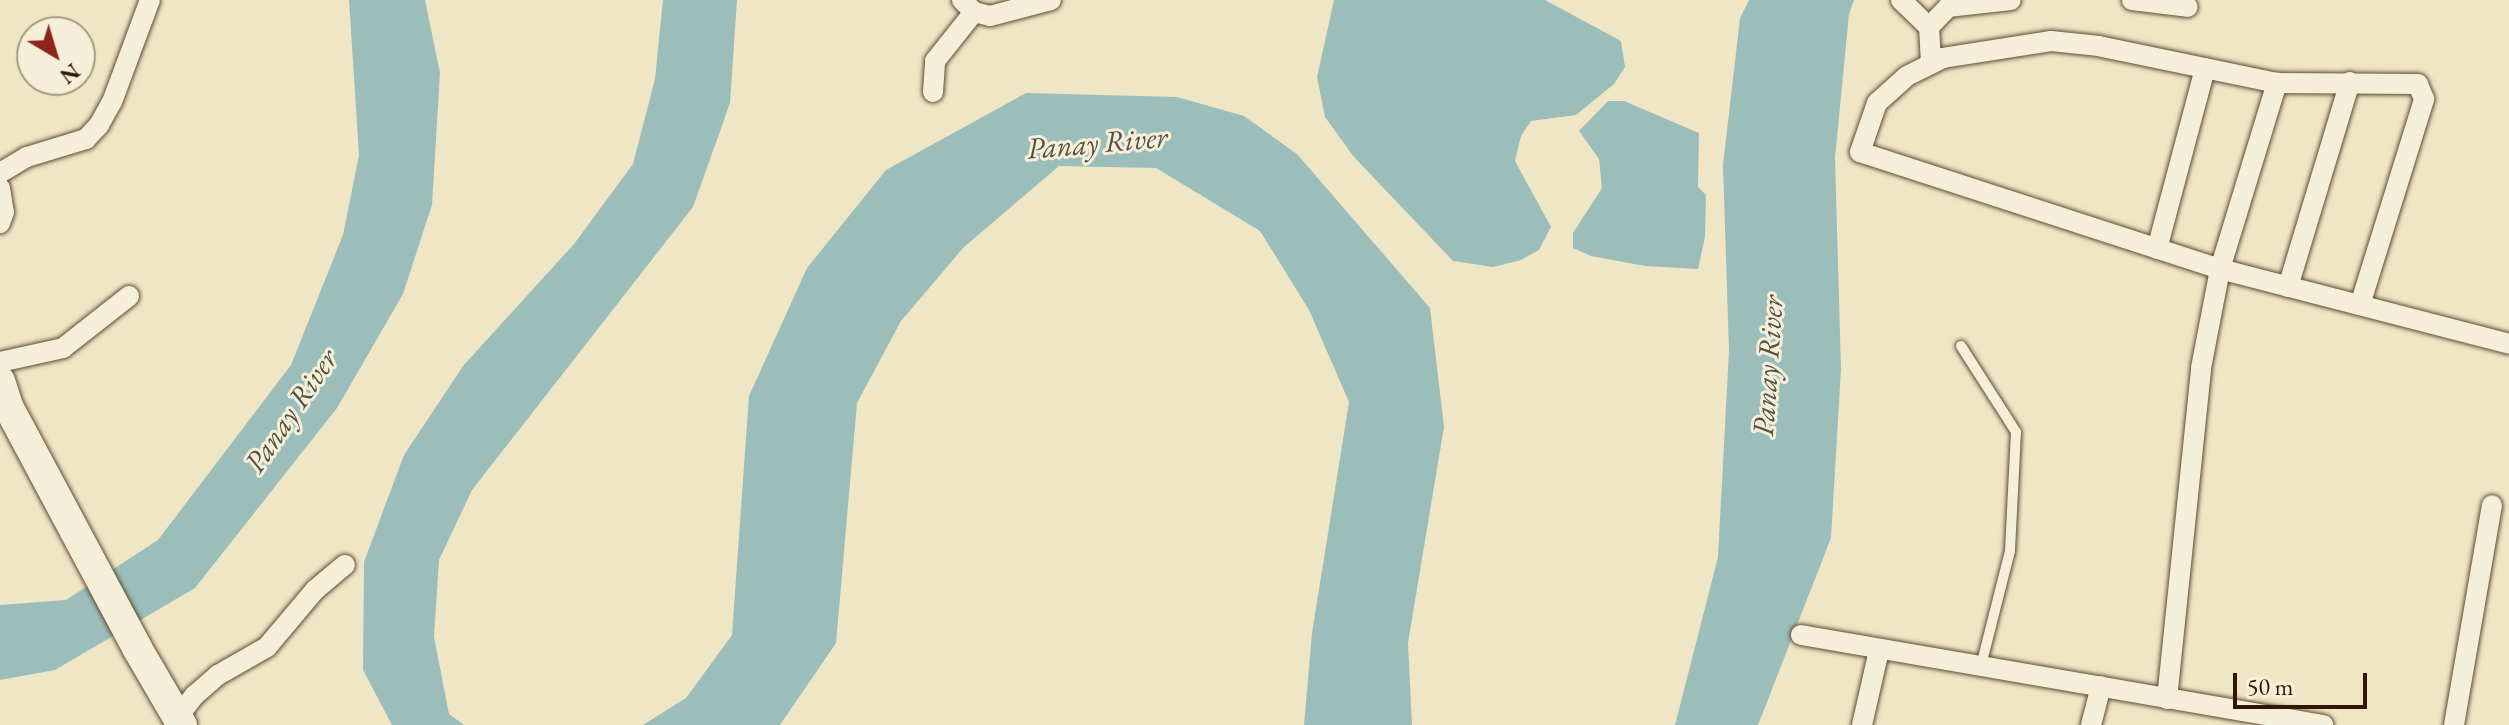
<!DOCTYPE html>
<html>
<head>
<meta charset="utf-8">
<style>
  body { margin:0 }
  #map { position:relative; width:2509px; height:725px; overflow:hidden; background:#efe6c5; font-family:"EB Garamond",serif }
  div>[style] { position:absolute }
  .water>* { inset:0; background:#9cbebb }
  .roads { filter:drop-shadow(0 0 2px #5f4b34) drop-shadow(0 0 2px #5f4b34) }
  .service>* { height:10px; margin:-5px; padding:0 5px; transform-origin:5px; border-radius:5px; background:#f5efd9 }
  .minor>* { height:20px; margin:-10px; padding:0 10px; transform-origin:10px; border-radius:10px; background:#f5efd9 }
  .secondary>* { height:30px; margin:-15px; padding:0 15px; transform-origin:15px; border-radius:15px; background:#f5efd9 }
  span { translate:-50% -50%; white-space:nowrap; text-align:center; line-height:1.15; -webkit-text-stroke:6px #f5efd9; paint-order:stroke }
  .water-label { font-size:30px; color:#555143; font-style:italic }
  .north { position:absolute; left:16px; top:16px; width:80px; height:80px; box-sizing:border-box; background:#f5efd9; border:2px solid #a69983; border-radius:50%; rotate:142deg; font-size:22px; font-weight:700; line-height:32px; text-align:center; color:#2f1703 }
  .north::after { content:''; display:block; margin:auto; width:28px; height:36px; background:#8f2418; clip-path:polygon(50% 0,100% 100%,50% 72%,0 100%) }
  .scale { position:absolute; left:2233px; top:673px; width:134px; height:36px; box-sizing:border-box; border:4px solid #2f1703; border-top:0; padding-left:10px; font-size:24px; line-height:28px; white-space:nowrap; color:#2f1703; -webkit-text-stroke:6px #f5efd9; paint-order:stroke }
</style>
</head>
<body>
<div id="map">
  <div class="water">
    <div style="clip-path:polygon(349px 0,425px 0,440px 73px,432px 205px,403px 294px,337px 408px,195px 588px,55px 670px,0 680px,0 605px,66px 600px,158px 540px,291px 365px,343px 235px,359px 155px)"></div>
    <div style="clip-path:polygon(663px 0,737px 0,730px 103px,693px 207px,472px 490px,439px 560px,434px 637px,449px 714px,464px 725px,392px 725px,363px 670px,364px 562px,404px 455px,463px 366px,574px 244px,633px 164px,655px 79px)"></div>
    <div style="clip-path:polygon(1334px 0,1545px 0,1621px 41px,1625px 67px,1614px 84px,1576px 115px,1531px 121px,1521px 136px,1515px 161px,1551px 227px,1539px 250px,1521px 260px,1493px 267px,1453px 261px,1354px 157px,1325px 117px,1317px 77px)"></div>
    <div style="clip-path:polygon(1749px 0,1854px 0,1849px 14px,1835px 158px,1841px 369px,1831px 538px,1758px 725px,1675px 725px,1718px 557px,1729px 351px,1723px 165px,1740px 18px)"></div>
    <div style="clip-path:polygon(1026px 93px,1177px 97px,1244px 116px,1297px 154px,1430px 308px,1444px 427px,1408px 643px,1412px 725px,1304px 725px,1312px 633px,1349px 402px,1309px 310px,1260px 231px,1156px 168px,1059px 166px,964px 247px,901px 321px,857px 403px,836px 643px,780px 725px,643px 725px,686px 698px,732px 635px,749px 396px,807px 268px,886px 170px)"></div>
    <div style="clip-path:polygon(1608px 101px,1624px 101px,1699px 133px,1698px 187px,1706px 195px,1705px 237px,1698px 269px,1645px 266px,1591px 256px,1573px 248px,1573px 233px,1602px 188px,1599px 159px,1579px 131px)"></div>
  </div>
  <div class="roads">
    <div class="service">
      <div style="left:1961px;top:346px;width:102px;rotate:57.4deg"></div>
      <div style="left:2016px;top:432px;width:119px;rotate:92.9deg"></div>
      <div style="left:2010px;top:551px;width:119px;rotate:104.2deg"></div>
    </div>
    <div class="minor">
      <div style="left:962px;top:0;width:17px;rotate:45deg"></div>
      <div style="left:974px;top:12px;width:16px;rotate:14deg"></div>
      <div style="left:990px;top:16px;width:63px;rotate:-14.7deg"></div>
      <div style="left:1901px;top:0;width:39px;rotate:44deg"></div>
      <div style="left:2132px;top:0;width:56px;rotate:7.1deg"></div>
      <div style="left:1931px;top:64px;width:37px;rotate:-93deg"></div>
      <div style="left:1929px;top:27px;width:28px;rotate:-46deg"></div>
      <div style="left:1948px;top:7px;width:63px;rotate:-6.3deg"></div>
      <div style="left:933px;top:92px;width:31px;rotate:-86deg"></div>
      <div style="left:935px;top:61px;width:63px;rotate:-51.5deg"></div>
      <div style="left:0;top:173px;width:31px;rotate:-31deg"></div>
      <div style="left:27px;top:157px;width:62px;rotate:-17deg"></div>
      <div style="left:86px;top:139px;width:19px;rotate:-47deg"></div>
      <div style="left:99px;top:125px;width:26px;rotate:-61deg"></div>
      <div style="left:112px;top:102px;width:109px;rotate:-69.6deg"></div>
      <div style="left:0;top:188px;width:24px;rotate:81deg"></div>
      <div style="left:4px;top:212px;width:12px;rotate:110deg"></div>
      <div style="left:2157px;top:249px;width:187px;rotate:-75.1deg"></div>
      <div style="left:2288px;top:287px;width:214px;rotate:-73.2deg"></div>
      <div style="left:2360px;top:305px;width:216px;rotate:-72.7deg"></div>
      <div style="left:2424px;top:99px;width:16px;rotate:-112deg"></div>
      <div style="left:2418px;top:84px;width:141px;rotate:-179.6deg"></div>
      <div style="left:2277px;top:83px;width:182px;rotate:-168.3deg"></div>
      <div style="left:2099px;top:46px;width:48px;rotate:-174.1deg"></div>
      <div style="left:2051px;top:41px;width:109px;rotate:171.1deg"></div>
      <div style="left:1943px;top:58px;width:40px;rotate:153.4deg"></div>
      <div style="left:1907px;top:76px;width:40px;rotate:138deg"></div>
      <div style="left:1877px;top:103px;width:52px;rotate:109.1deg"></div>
      <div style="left:1860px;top:152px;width:379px;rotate:18deg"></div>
      <div style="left:2220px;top:269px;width:299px;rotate:14.5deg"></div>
      <div style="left:0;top:362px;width:65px;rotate:-12.5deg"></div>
      <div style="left:63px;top:348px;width:84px;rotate:-38.2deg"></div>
      <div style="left:1801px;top:635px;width:530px;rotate:9.78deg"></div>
      <div style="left:2167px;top:699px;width:333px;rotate:-84.1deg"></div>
      <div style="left:2201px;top:368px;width:101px;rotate:-79.1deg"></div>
      <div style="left:2220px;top:269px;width:195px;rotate:-73deg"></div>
      <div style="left:176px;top:719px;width:31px;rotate:-52deg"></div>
      <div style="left:195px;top:695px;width:30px;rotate:-41deg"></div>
      <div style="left:218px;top:675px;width:56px;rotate:-29.7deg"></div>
      <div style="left:267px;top:647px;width:75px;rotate:-49.9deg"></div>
      <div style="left:315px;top:590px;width:39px;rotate:-40deg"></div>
      <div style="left:1862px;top:725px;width:77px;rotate:-77.2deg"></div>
      <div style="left:2091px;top:725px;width:40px;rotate:-75.6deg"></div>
      <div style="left:2454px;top:725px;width:223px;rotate:-80.2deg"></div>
    </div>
    <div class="secondary">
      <div style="left:0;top:381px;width:28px;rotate:72deg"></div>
      <div style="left:9px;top:408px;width:272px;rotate:61.9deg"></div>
      <div style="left:137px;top:648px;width:89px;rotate:59.7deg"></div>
    </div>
  </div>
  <div class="water-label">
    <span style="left:1097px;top:143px;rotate:-5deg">Panay River</span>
    <span style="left:1768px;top:366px;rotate:-86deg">Panay River</span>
    <span style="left:291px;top:411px;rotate:-56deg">Panay River</span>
  </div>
  <div class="north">N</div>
  <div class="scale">50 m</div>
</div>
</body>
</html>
